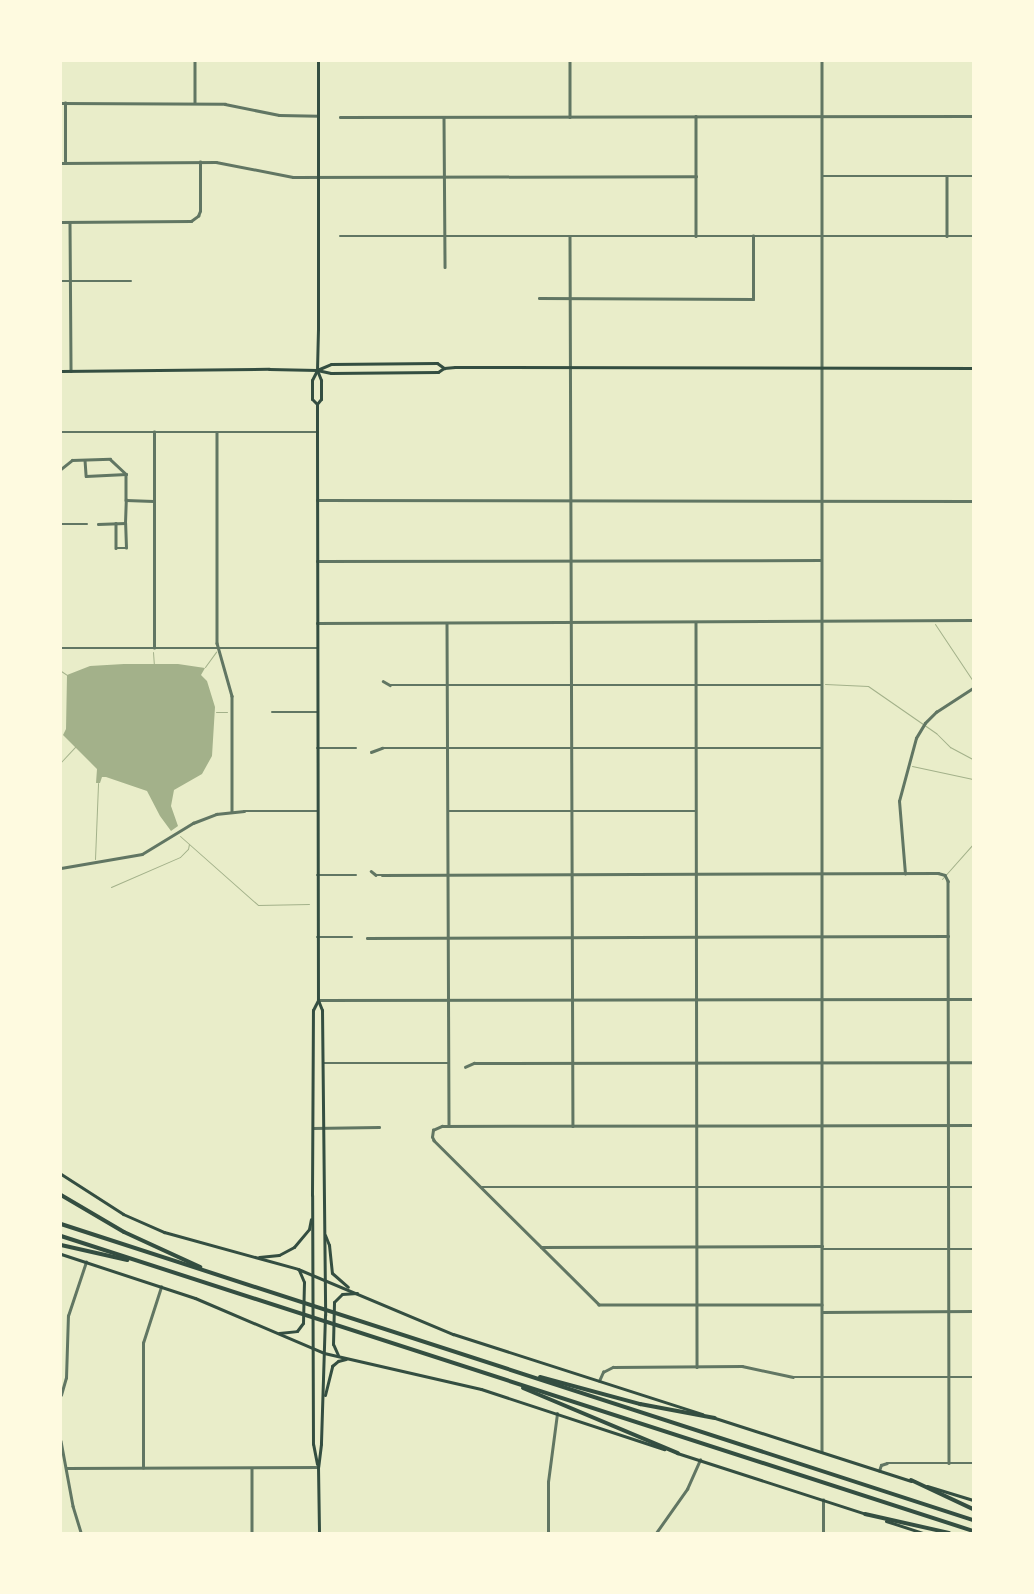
<!DOCTYPE html>
<html>
<head>
<meta charset="utf-8">
<style>
  body { margin:0 }
  #map { position:relative; width:1034px; height:1594px; overflow:hidden; background:#e9edc9; font-family:"Zilla Slab",serif }
  div>[style] { position:absolute }
  .water>* { inset:0; background:#a3b18a }
  .stream>* { height:1px; margin:-0.5px; padding:0 0.5px; transform-origin:0.5px; border-radius:0.5px; background:#a3b18a }
  .minor>* { height:2.5px; margin:-1.25px; padding:0 1.25px; transform-origin:1.25px; border-radius:1.25px; background:#617663 }
  .tertiary>* { height:2.5px; margin:-1.25px; padding:0 1.25px; transform-origin:1.25px; border-radius:1.25px; background:#617663 }
  .secondary>* { height:3px; margin:-1.5px; padding:0 1.5px; transform-origin:1.5px; border-radius:1.5px; background:#344e41 }
  .motorway>* { height:4px; margin:-2px; padding:0 2px; transform-origin:2px; border-radius:2px; background:#344e41 }
  span { translate:-50% -50%; white-space:nowrap; text-align:center; line-height:1.15; -webkit-text-stroke:4.5px #fefae0; paint-order:stroke }
  .frame { position:absolute; inset:0; border:62px solid #fefae0; pointer-events:none }
</style>
</head>
<body>
<div id="map">
  <div class="water">
    <div style="clip-path:polygon(124px 664px,178px 664px,205px 668px,201px 675px,207px 681px,215px 707px,212px 756px,202px 774px,174px 790px,171px 806px,178px 826px,171px 831px,160px 816px,147px 791px,106px 777px,102px 777px,100px 783px,96px 783px,97px 769px,63px 735px,66px 729px,67px 675px,90px 666px)"></div>
  </div>
  <div class="stream">
    <div style="left:935px;top:624px;width:69px;rotate:56.3deg"></div>
    <div style="left:153px;top:652px;width:13px;rotate:86deg"></div>
    <div style="left:205px;top:667px;width:19px;rotate:-54deg"></div>
    <div style="left:61px;top:671px;width:7px;rotate:34deg"></div>
    <div style="left:825px;top:684px;width:43px;rotate:2.7deg"></div>
    <div style="left:868px;top:686px;width:83px;rotate:34.7deg"></div>
    <div style="left:936px;top:733px;width:20px;rotate:45deg"></div>
    <div style="left:950px;top:747px;width:26px;rotate:28deg"></div>
    <div style="left:216px;top:712px;width:11px"></div>
    <div style="left:61px;top:762px;width:22px;rotate:-47deg"></div>
    <div style="left:912px;top:766px;width:62px;rotate:12deg"></div>
    <div style="left:180px;top:836px;width:104px;rotate:41.5deg"></div>
    <div style="left:258px;top:905px;width:51px;rotate:-1.1deg"></div>
    <div style="left:95px;top:859px;width:76px;rotate:-87.7deg"></div>
    <div style="left:942px;top:879px;width:47px;rotate:-48.5deg"></div>
    <div style="left:111px;top:887px;width:75px;rotate:-23.5deg"></div>
    <div style="left:180px;top:857px;width:11px;rotate:-45deg"></div>
    <div style="left:188px;top:849px;width:5px;rotate:-79deg"></div>
  </div>
  <div class="minor">
    <div style="left:195px;top:61px;width:42px;rotate:90deg"></div>
    <div style="left:570px;top:61px;width:56px;rotate:90deg"></div>
    <div style="left:61px;top:103px;width:164px;rotate:0.3deg"></div>
    <div style="left:225px;top:104px;width:55px;rotate:11.5deg"></div>
    <div style="left:279px;top:115px;width:39px;rotate:1deg"></div>
    <div style="left:696px;top:116px;width:120px;rotate:90deg"></div>
    <div style="left:340px;top:117px;width:633px;rotate:-0.09deg"></div>
    <div style="left:444px;top:117px;width:150px;rotate:89.6deg"></div>
    <div style="left:61px;top:163px;width:155px;rotate:-0.4deg"></div>
    <div style="left:216px;top:162px;width:78px;rotate:11deg"></div>
    <div style="left:293px;top:177px;width:403px;rotate:-0.1deg"></div>
    <div style="left:65px;top:163px;width:60px;rotate:-90deg"></div>
    <div style="left:822px;top:176px;width:151px"></div>
    <div style="left:947px;top:176px;width:60px;rotate:90deg"></div>
    <div style="left:61px;top:222px;width:130px;rotate:-0.4deg"></div>
    <div style="left:191px;top:221px;width:9px;rotate:-36deg"></div>
    <div style="left:198px;top:216px;width:5px;rotate:-68deg"></div>
    <div style="left:200px;top:211px;width:49px;rotate:-90deg"></div>
    <div style="left:70px;top:222px;width:149px;rotate:89.6deg"></div>
    <div style="left:340px;top:236px;width:633px"></div>
    <div style="left:570px;top:236px;width:890px;rotate:89.81deg"></div>
    <div style="left:61px;top:281px;width:70px"></div>
    <div style="left:539px;top:298px;width:214px;rotate:0.3deg"></div>
    <div style="left:753px;top:299px;width:63px;rotate:-90deg"></div>
    <div style="left:61px;top:432px;width:256px"></div>
    <div style="left:217px;top:432px;width:211px;rotate:90deg"></div>
    <div style="left:217px;top:643px;width:55px;rotate:74.2deg"></div>
    <div style="left:232px;top:696px;width:116px;rotate:90deg"></div>
    <div style="left:85px;top:460px;width:16px;rotate:86deg"></div>
    <div style="left:86px;top:476px;width:40px;rotate:-2.9deg"></div>
    <div style="left:61px;top:469px;width:14px;rotate:-39deg"></div>
    <div style="left:72px;top:460px;width:38px;rotate:-2deg"></div>
    <div style="left:110px;top:459px;width:22px;rotate:43deg"></div>
    <div style="left:126px;top:474px;width:26px;rotate:90deg"></div>
    <div style="left:126px;top:500px;width:27px;rotate:2deg"></div>
    <div style="left:317px;top:500px;width:656px;rotate:0.09deg"></div>
    <div style="left:116px;top:523px;width:25px;rotate:90deg"></div>
    <div style="left:116px;top:548px;width:10px"></div>
    <div style="left:126px;top:548px;width:25px;rotate:-92deg"></div>
    <div style="left:61px;top:524px;width:26px"></div>
    <div style="left:98px;top:524px;width:27px;rotate:-2deg"></div>
    <div style="left:125px;top:523px;width:23px;rotate:-88deg"></div>
    <div style="left:317px;top:561px;width:504px;rotate:-0.11deg"></div>
    <div style="left:696px;top:622px;width:745px;rotate:89.92deg"></div>
    <div style="left:447px;top:623px;width:503px;rotate:89.77deg"></div>
    <div style="left:61px;top:648px;width:256px"></div>
    <div style="left:154px;top:648px;width:216px;rotate:-90deg"></div>
    <div style="left:383px;top:681px;width:8px;rotate:30deg"></div>
    <div style="left:390px;top:685px;width:431px"></div>
    <div style="left:272px;top:712px;width:45px"></div>
    <div style="left:317px;top:748px;width:39px"></div>
    <div style="left:371px;top:752px;width:12px;rotate:-20deg"></div>
    <div style="left:382px;top:748px;width:439px"></div>
    <div style="left:448px;top:811px;width:248px"></div>
    <div style="left:371px;top:871px;width:6px;rotate:39deg"></div>
    <div style="left:376px;top:875px;width:6px"></div>
    <div style="left:382px;top:875px;width:556px;rotate:-0.21deg"></div>
    <div style="left:938px;top:873px;width:7px;rotate:16deg"></div>
    <div style="left:945px;top:875px;width:7px;rotate:63deg"></div>
    <div style="left:948px;top:881px;width:582px;rotate:89.9deg"></div>
    <div style="left:905px;top:874px;width:73px;rotate:-94.7deg"></div>
    <div style="left:899px;top:801px;width:65px;rotate:-74.9deg"></div>
    <div style="left:916px;top:738px;width:17px;rotate:-59deg"></div>
    <div style="left:925px;top:723px;width:16px;rotate:-45deg"></div>
    <div style="left:936px;top:712px;width:44px;rotate:-33deg"></div>
    <div style="left:317px;top:875px;width:39px"></div>
    <div style="left:317px;top:937px;width:35px"></div>
    <div style="left:367px;top:938px;width:581px;rotate:-0.2deg"></div>
    <div style="left:318px;top:1000px;width:655px;rotate:-0.09deg"></div>
    <div style="left:323px;top:1063px;width:126px"></div>
    <div style="left:465px;top:1067px;width:10px;rotate:-24deg"></div>
    <div style="left:474px;top:1063px;width:499px;rotate:-0.1deg"></div>
    <div style="left:313px;top:1128px;width:66px;rotate:-0.9deg"></div>
    <div style="left:482px;top:1187px;width:491px"></div>
    <div style="left:541px;top:1247px;width:281px;rotate:-0.2deg"></div>
    <div style="left:822px;top:1249px;width:151px"></div>
    <div style="left:822px;top:1305px;width:223px;rotate:180deg"></div>
    <div style="left:599px;top:1305px;width:233px;rotate:-135.2deg"></div>
    <div style="left:434px;top:1141px;width:4px;rotate:-117deg"></div>
    <div style="left:432px;top:1137px;width:7px;rotate:-82deg"></div>
    <div style="left:433px;top:1130px;width:10px;rotate:-24deg"></div>
    <div style="left:442px;top:1126px;width:531px;rotate:-0.11deg"></div>
    <div style="left:822px;top:1312px;width:151px;rotate:-0.4deg"></div>
    <div style="left:599px;top:1381px;width:10px;rotate:-66deg"></div>
    <div style="left:603px;top:1372px;width:11px;rotate:-27deg"></div>
    <div style="left:613px;top:1367px;width:129px;rotate:-0.4deg"></div>
    <div style="left:742px;top:1366px;width:52px;rotate:12.2deg"></div>
    <div style="left:793px;top:1377px;width:180px"></div>
    <div style="left:61px;top:1395px;width:18px;rotate:-74deg"></div>
    <div style="left:66px;top:1378px;width:62px;rotate:-88.2deg"></div>
    <div style="left:68px;top:1316px;width:57px;rotate:-71.6deg"></div>
    <div style="left:67px;top:1468px;width:251px;rotate:-0.2deg"></div>
    <div style="left:143px;top:1468px;width:125px;rotate:-90deg"></div>
    <div style="left:143px;top:1343px;width:59px;rotate:-72.2deg"></div>
    <div style="left:252px;top:1468px;width:65px;rotate:90deg"></div>
    <div style="left:879px;top:1471px;width:6px;rotate:-72deg"></div>
    <div style="left:881px;top:1465px;width:6px;rotate:-18deg"></div>
    <div style="left:887px;top:1463px;width:86px"></div>
    <div style="left:548px;top:1533px;width:51px;rotate:-90deg"></div>
    <div style="left:548px;top:1482px;width:69px;rotate:-82.5deg"></div>
  </div>
  <div class="tertiary">
    <div style="left:822px;top:61px;width:1391px;rotate:90deg"></div>
    <div style="left:317px;top:623px;width:656px;rotate:-0.26deg"></div>
    <div style="left:61px;top:868px;width:82px;rotate:-9.8deg"></div>
    <div style="left:142px;top:854px;width:60px;rotate:-31.3deg"></div>
    <div style="left:193px;top:823px;width:25px;rotate:-21deg"></div>
    <div style="left:216px;top:814px;width:28px;rotate:-6deg"></div>
    <div style="left:244px;top:811px;width:73px"></div>
    <div style="left:61px;top:1441px;width:66px;rotate:79.5deg"></div>
    <div style="left:73px;top:1506px;width:28px;rotate:73deg"></div>
    <div style="left:656px;top:1533px;width:54px;rotate:-54.8deg"></div>
    <div style="left:687px;top:1489px;width:32px;rotate:-66deg"></div>
    <div style="left:823px;top:1533px;width:33px;rotate:-90deg"></div>
  </div>
  <div class="secondary">
    <div style="left:317px;top:370px;width:11px;rotate:68deg"></div>
    <div style="left:321px;top:380px;width:19px;rotate:90deg"></div>
    <div style="left:321px;top:399px;width:6px;rotate:129deg"></div>
    <div style="left:317px;top:404px;width:28px;rotate:90deg"></div>
    <div style="left:317px;top:432px;width:568px;rotate:89.9deg"></div>
    <div style="left:318px;top:1000px;width:11px;rotate:68deg"></div>
    <div style="left:322px;top:1010px;width:305px;rotate:89.4deg"></div>
    <div style="left:325px;top:1315px;width:129px;rotate:91.8deg"></div>
    <div style="left:321px;top:1444px;width:23px;rotate:97deg"></div>
    <div style="left:318px;top:1467px;width:66px;rotate:89.1deg"></div>
    <div style="left:317px;top:370px;width:15px;rotate:-23deg"></div>
    <div style="left:331px;top:364px;width:106px;rotate:-0.5deg"></div>
    <div style="left:437px;top:363px;width:9px;rotate:36deg"></div>
    <div style="left:61px;top:371px;width:208px;rotate:-0.6deg"></div>
    <div style="left:269px;top:369px;width:48px;rotate:1.2deg"></div>
    <div style="left:317px;top:370px;width:14px;rotate:12deg"></div>
    <div style="left:331px;top:373px;width:107px;rotate:-0.5deg"></div>
    <div style="left:438px;top:372px;width:7px;rotate:-34deg"></div>
    <div style="left:444px;top:368px;width:11px;rotate:-5deg"></div>
    <div style="left:455px;top:367px;width:518px;rotate:0.11deg"></div>
    <div style="left:317px;top:404px;width:7px;rotate:-135deg"></div>
    <div style="left:312px;top:399px;width:19px;rotate:-90deg"></div>
    <div style="left:312px;top:380px;width:11px;rotate:-63deg"></div>
    <div style="left:317px;top:370px;width:41px;rotate:-88.6deg"></div>
    <div style="left:318px;top:329px;width:268px;rotate:-90deg"></div>
    <div style="left:61px;top:1174px;width:74px;rotate:32.8deg"></div>
    <div style="left:123px;top:1214px;width:45px;rotate:23.7deg"></div>
    <div style="left:164px;top:1232px;width:139px;rotate:15.4deg"></div>
    <div style="left:298px;top:1269px;width:168px;rotate:22.8deg"></div>
    <div style="left:453px;top:1334px;width:262px;rotate:17.8deg"></div>
    <div style="left:325px;top:1235px;width:11px;rotate:68deg"></div>
    <div style="left:329px;top:1245px;width:28px;rotate:84deg"></div>
    <div style="left:332px;top:1273px;width:21px;rotate:41deg"></div>
    <div style="left:61px;top:1254px;width:141px;rotate:18.2deg"></div>
    <div style="left:195px;top:1298px;width:140px;rotate:23.1deg"></div>
    <div style="left:324px;top:1353px;width:161px;rotate:12.9deg"></div>
    <div style="left:481px;top:1389px;width:193px;rotate:18.2deg"></div>
    <div style="left:259px;top:1257px;width:20px;rotate:-6deg"></div>
    <div style="left:279px;top:1255px;width:17px;rotate:-28deg"></div>
    <div style="left:294px;top:1247px;width:23px;rotate:-50deg"></div>
    <div style="left:309px;top:1229px;width:10px;rotate:-79deg"></div>
    <div style="left:279px;top:1333px;width:18px;rotate:-6deg"></div>
    <div style="left:297px;top:1331px;width:10px;rotate:-53deg"></div>
    <div style="left:303px;top:1323px;width:41px;rotate:-88.6deg"></div>
    <div style="left:304px;top:1282px;width:13px;rotate:-113deg"></div>
    <div style="left:338px;top:1355px;width:12px;rotate:-114deg"></div>
    <div style="left:333px;top:1344px;width:42px;rotate:-88.6deg"></div>
    <div style="left:334px;top:1302px;width:11px;rotate:-45deg"></div>
    <div style="left:342px;top:1294px;width:15px;rotate:-4deg"></div>
    <div style="left:325px;top:1395px;width:30px;rotate:-76deg"></div>
    <div style="left:332px;top:1366px;width:8px;rotate:-40deg"></div>
    <div style="left:338px;top:1361px;width:8px;rotate:-14deg"></div>
    <div style="left:715px;top:1418px;width:206px;rotate:17.8deg"></div>
    <div style="left:677px;top:1453px;width:199px;rotate:17.9deg"></div>
    <div style="left:317px;top:1464px;width:20px;rotate:-101deg"></div>
    <div style="left:313px;top:1444px;width:249px;rotate:-90.2deg"></div>
    <div style="left:312px;top:1195px;width:185px;rotate:-89.7deg"></div>
    <div style="left:313px;top:1010px;width:11px;rotate:-63deg"></div>
    <div style="left:927px;top:1486px;width:48px;rotate:16.9deg"></div>
    <div style="left:886px;top:1521px;width:40px;rotate:18deg"></div>
  </div>
  <div class="motorway">
    <div style="left:61px;top:1195px;width:73px;rotate:30.4deg"></div>
    <div style="left:124px;top:1232px;width:84px;rotate:24.7deg"></div>
    <div style="left:61px;top:1224px;width:959px;rotate:17.98deg"></div>
    <div style="left:61px;top:1236px;width:959px;rotate:17.92deg"></div>
    <div style="left:61px;top:1245px;width:68px;rotate:12.8deg"></div>
    <div style="left:540px;top:1377px;width:104px;rotate:15.1deg"></div>
    <div style="left:640px;top:1404px;width:76px;rotate:10.6deg"></div>
    <div style="left:523px;top:1388px;width:168px;rotate:22.8deg"></div>
    <div style="left:911px;top:1480px;width:68px;rotate:25.1deg"></div>
    <div style="left:865px;top:1514px;width:86px;rotate:12.7deg"></div>
  </div>
  <div class="frame"></div>
</div>
</body>
</html>
